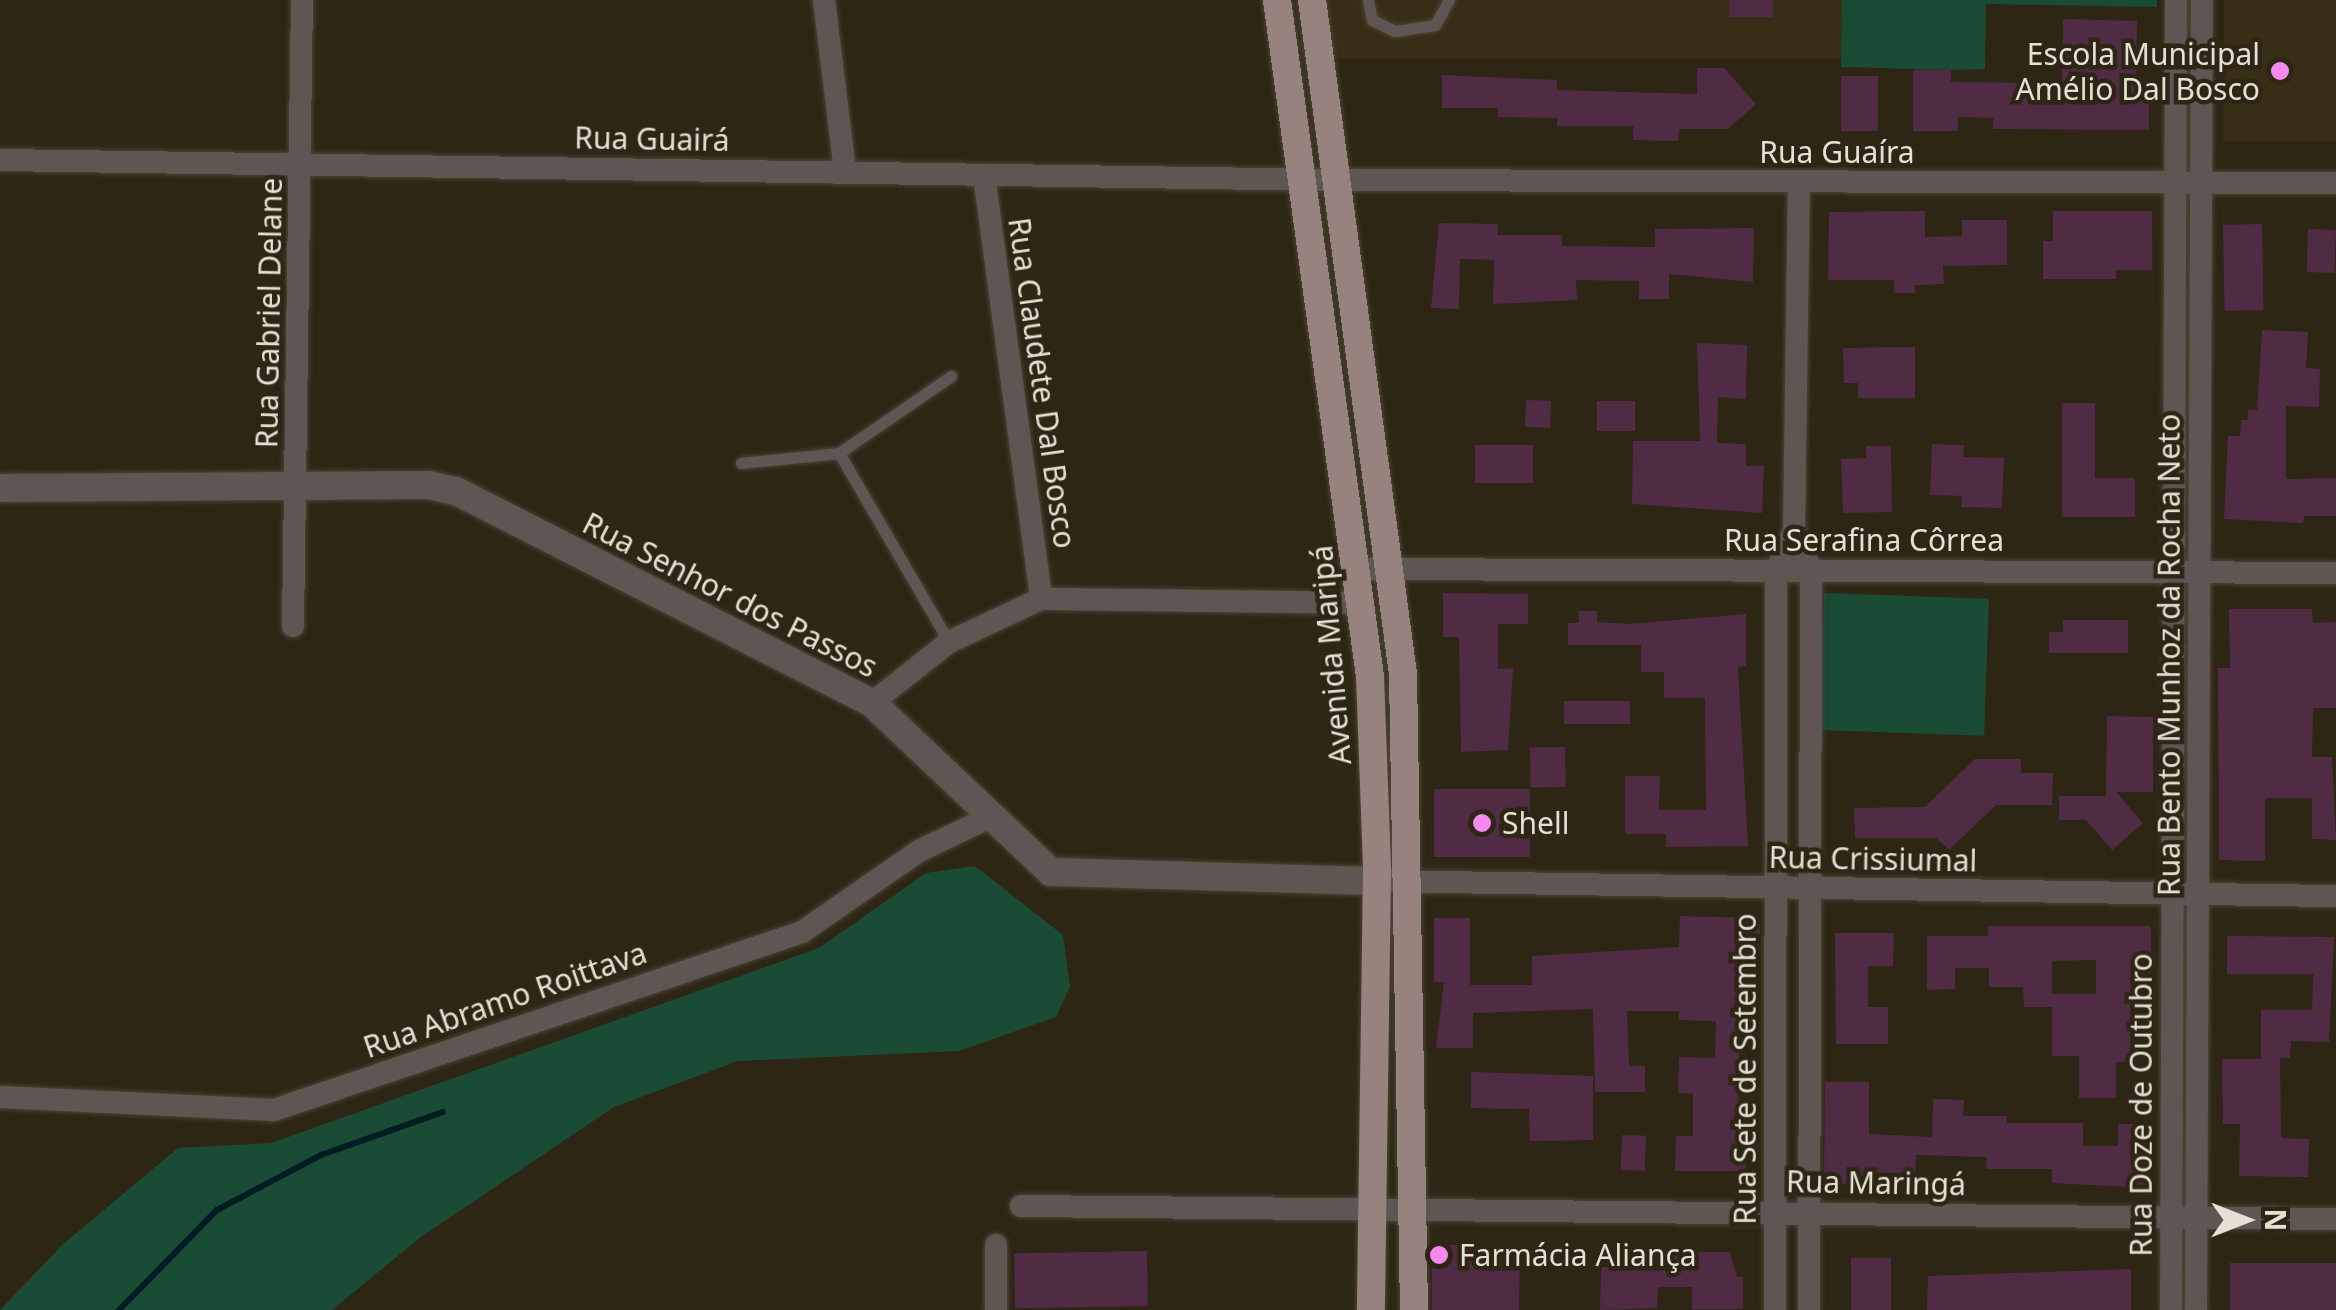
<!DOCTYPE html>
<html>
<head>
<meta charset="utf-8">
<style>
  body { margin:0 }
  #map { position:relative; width:2336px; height:1310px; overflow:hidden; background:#2e2615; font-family:"Noto Sans",sans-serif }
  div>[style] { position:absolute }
  .built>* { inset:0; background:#382d16; transform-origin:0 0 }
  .green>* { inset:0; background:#1a4b34; transform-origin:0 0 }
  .stream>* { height:6px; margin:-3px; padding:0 3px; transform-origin:3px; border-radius:3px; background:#001c23 }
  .building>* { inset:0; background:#502b44; transform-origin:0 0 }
  .roads { filter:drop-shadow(0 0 2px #4b4434) drop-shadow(0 0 2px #4b4434) }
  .service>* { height:11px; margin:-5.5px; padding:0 5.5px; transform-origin:5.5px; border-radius:5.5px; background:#5f5553 }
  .minor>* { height:22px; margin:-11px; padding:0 11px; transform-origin:11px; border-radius:11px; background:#5f5553 }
  .tertiary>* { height:28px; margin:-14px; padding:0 14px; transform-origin:14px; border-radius:14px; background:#5f5553 }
  .primary>* { height:28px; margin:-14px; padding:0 14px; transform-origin:14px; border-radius:14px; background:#97837d }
  .dots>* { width:28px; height:28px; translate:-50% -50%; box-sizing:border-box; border:5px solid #2e2615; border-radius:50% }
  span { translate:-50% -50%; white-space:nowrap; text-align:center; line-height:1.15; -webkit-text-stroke:9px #2e2615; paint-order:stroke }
  .poi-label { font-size:30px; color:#e5dfd5 }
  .right { translate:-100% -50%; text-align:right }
  .left { translate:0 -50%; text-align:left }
  .street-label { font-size:30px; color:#e5dfd5 }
  .north { position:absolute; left:2196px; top:1170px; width:100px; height:100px; -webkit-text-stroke:8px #2e2615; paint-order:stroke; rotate:90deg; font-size:28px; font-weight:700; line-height:40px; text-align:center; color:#e5dfd5 }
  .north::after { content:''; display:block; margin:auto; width:35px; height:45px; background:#e5dfd5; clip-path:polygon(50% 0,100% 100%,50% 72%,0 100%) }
</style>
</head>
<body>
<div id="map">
  <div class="built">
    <div style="left:1323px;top:0;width:519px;height:59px"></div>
    <div style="left:2224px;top:0;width:112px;height:141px"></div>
  </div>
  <div class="green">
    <div style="clip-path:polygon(1842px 0,2157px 0,2157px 7px,1986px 4px,1985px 69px,1951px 70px,1841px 67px)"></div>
    <div style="left:1824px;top:593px;width:165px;height:137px;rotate:2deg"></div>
    <div style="clip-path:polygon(975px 866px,1063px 935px,1070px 987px,1056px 1017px,959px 1051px,738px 1061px,614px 1107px,422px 1236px,332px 1310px,0 1310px,62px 1245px,178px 1148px,271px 1143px,819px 948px,926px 873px)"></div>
  </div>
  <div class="stream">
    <div style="left:119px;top:1310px;width:140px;rotate:-45.6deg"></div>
    <div style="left:217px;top:1210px;width:118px;rotate:-27.9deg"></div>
    <div style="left:321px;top:1155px;width:129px;rotate:-19.4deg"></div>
  </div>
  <div class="building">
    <div style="left:1729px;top:0;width:44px;height:17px"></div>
    <div style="clip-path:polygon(2063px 19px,2137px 21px,2136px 85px,2149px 85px,2149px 130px,1993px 129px,1993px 118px,1958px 117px,1958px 131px,1913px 131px,1913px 70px,1951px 70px,1951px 82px,2062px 83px)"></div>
    <div style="clip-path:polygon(1697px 68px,1724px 68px,1756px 104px,1728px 129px,1679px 129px,1678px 141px,1633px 140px,1633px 126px,1557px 126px,1557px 118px,1498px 117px,1498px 108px,1442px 108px,1442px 75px,1557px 80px,1557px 90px,1697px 94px)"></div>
    <div style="left:1841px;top:76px;width:37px;height:55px"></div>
    <div style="clip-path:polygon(1925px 211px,1925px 237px,1962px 236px,1962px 220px,2007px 220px,2007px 265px,1943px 266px,1944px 284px,1915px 285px,1915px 293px,1894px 293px,1894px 280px,1828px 280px,1829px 212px)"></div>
    <div style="clip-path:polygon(2053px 211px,2152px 211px,2152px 270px,2116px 270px,2116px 279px,2043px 279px,2043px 241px,2053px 241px)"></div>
    <div style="clip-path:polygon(1439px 223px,1498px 224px,1497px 235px,1562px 235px,1562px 246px,1655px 247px,1655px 229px,1754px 228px,1753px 282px,1669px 274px,1669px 299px,1639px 299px,1639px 281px,1576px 280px,1577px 300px,1493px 304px,1494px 260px,1460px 259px,1459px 309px,1431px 308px)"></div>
    <div style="left:2262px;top:224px;width:86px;height:39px;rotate:89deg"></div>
    <div style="left:2308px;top:229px;width:28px;height:43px;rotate:2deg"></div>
    <div style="clip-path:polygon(2262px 330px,2308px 332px,2306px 368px,2320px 369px,2319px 407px,2286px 406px,2286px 479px,2336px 478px,2336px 516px,2304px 516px,2303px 523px,2224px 519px,2228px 436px,2240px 436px,2241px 420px,2248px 420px,2248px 410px,2257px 410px)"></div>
    <div style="clip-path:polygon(1697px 343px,1747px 345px,1746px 399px,1718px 397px,1717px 443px,1746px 444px,1746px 466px,1764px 466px,1762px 513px,1632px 504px,1633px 441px,1700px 441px)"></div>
    <div style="clip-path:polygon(1915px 347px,1915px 398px,1858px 398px,1858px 383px,1844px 383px,1843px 348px)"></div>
    <div style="left:1526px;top:400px;width:25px;height:27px;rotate:2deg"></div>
    <div style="left:1597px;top:401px;width:38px;height:30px"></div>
    <div style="clip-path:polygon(2062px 403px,2095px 403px,2095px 478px,2135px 478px,2135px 517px,2062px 517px)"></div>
    <div style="clip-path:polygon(1932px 444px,1964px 445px,1963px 457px,2004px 458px,2002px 508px,1961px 507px,1962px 496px,1930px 495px)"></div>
    <div style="left:1475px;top:445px;width:58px;height:38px"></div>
    <div style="clip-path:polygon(1866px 446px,1891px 446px,1892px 512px,1843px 513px,1841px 459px,1866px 458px)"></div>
    <div style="clip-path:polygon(1443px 593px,1528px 594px,1528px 624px,1498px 624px,1498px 669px,1513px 668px,1508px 750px,1461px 752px,1459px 637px,1443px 637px)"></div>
    <div style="clip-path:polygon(2229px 609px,2312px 609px,2313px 623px,2336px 622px,2336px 708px,2313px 708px,2312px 757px,2332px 757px,2336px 840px,2312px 839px,2312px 798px,2265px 798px,2265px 861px,2219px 860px,2218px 668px,2230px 668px)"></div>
    <div style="clip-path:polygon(1578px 611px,1597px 611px,1597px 622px,1628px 624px,1746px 614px,1746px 666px,1738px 667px,1748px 846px,1666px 847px,1666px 834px,1625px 834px,1625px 776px,1660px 776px,1659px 810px,1706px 810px,1705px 698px,1664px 698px,1664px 672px,1641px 672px,1641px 645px,1568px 645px,1568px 623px,1579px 623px)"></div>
    <div style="clip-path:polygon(2063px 620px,2128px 620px,2128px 653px,2049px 653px,2049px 632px,2063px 632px)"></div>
    <div style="left:1564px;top:701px;width:66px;height:23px"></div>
    <div style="clip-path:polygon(2107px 716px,2153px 717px,2153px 792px,2116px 792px,2143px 823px,2112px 850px,2086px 820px,2059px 820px,2059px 796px,2106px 796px)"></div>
    <div style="left:1565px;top:747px;width:40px;height:35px;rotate:89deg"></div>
    <div style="clip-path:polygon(1975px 759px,2021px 759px,2021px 773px,2053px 773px,2052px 805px,1996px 805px,1949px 850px,1936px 838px,1855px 838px,1854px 808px,1925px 807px)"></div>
    <div style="left:1434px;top:789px;width:96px;height:68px"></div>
    <div style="clip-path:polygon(1680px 916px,1760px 918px,1759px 975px,1740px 975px,1738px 1121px,1747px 1121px,1746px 1171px,1675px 1171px,1676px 1136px,1693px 1136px,1693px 1094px,1678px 1093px,1679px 1057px,1715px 1058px,1716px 1021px,1679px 1020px,1679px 1011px,1627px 1011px,1629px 1066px,1645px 1066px,1645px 1092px,1595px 1092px,1593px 1009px,1473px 1013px,1473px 1048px,1436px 1048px,1444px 982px,1434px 982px,1434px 918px,1470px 918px,1470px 985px,1532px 985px,1532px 956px,1679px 947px)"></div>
    <div style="clip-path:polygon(evenodd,1988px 926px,2151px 926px,2151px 992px,2134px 992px,2135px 1062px,2116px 1062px,2116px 1098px,2079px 1098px,2079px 1056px,2052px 1056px,2052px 1007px,2024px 1007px,2023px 987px,1989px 987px,1989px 968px,1955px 968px,1955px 989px,1927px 990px,1927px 936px,1988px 936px,1988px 926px,2096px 960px,2096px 994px,2052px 994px,2052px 961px,2096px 960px)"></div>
    <div style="clip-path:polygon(1835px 933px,1894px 933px,1893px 966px,1868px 966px,1868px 1007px,1888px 1007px,1888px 1044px,1836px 1044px)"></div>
    <div style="clip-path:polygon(2227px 936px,2334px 937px,2329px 1042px,2291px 1041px,2290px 1058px,2280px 1058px,2281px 1138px,2309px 1139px,2308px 1177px,2239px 1176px,2240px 1124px,2223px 1124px,2222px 1059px,2261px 1059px,2261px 1010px,2312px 1010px,2313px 974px,2227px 974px)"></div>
    <div style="clip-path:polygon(1471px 1072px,1593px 1076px,1593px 1140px,1530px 1141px,1529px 1109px,1471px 1108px)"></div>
    <div style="clip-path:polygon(1825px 1082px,1869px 1082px,1869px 1134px,1932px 1137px,1933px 1099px,1964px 1100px,1963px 1116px,2007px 1116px,2007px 1123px,2083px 1123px,2083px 1146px,2118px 1146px,2118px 1124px,2148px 1124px,2148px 1188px,2052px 1183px,2052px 1169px,1986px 1169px,1987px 1157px,1916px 1155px,1915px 1174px,1863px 1172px,1863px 1184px,1824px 1185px)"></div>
    <div style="left:1622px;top:1135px;width:24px;height:35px;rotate:2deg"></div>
    <div style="clip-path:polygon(1432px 1245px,1478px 1245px,1478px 1255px,1520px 1256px,1519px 1310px,1432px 1310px)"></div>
    <div style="left:1147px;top:1251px;width:55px;height:133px;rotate:89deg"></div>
    <div style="clip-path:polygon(1658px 1252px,1730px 1252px,1737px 1277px,1743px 1277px,1743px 1309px,1692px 1309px,1692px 1287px,1658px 1287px,1657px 1308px,1600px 1310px,1601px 1267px,1658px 1269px)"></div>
    <div style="left:1851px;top:1258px;width:40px;height:52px"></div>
    <div style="left:2336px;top:1263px;width:47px;height:106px;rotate:90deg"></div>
    <div style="clip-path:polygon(2131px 1269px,2131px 1310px,1927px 1310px,1928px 1276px)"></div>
  </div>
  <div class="roads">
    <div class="service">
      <div style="left:1368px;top:0;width:20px;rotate:79deg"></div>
      <div style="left:1372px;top:20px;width:25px;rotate:26deg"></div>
      <div style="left:1395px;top:31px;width:40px;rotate:-8.5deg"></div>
      <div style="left:1435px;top:25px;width:29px;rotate:-61deg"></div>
      <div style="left:741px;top:463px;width:99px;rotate:-5.8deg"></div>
      <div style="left:949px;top:642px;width:219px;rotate:-120.2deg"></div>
      <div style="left:839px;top:453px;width:136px;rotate:-34.5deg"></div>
    </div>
    <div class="minor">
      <div style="left:824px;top:0;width:172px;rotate:83deg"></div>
      <div style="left:0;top:160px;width:1337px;rotate:0.86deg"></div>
      <div style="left:1337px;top:180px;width:999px;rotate:0.17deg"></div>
      <div style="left:984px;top:175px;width:428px;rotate:82.3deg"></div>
      <div style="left:1794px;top:531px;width:43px;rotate:66.4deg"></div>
      <div style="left:1811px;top:570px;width:740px;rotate:90.15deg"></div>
      <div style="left:1359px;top:569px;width:977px;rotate:0.23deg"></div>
      <div style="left:293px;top:626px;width:626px;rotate:-89.18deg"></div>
      <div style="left:872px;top:703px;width:98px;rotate:-38.4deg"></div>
      <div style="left:949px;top:642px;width:102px;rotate:-25.1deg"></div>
      <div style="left:1041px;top:599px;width:322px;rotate:0.7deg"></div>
      <div style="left:1376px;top:881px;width:960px;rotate:0.9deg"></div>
      <div style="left:0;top:1097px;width:274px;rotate:2.7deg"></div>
      <div style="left:274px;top:1110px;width:557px;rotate:-18.63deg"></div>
      <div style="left:802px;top:932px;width:142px;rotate:-34.7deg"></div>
      <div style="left:919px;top:851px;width:83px;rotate:-25.6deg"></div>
      <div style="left:1021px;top:1206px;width:1315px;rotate:0.57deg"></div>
      <div style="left:996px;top:1245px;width:65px;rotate:90deg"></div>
      <div style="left:1775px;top:1310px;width:739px;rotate:-89.92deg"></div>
      <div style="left:1776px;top:571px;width:44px;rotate:-65.8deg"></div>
      <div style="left:1794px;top:531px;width:349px;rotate:-89.2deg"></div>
      <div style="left:2171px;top:1310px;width:1310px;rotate:-89.78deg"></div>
      <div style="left:2196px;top:1310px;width:1310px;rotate:-89.74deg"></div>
    </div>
    <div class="tertiary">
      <div style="left:0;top:488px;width:429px;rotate:-0.4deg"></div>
      <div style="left:429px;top:485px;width:28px;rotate:13deg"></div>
      <div style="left:456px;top:491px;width:467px;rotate:27deg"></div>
      <div style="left:872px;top:703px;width:246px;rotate:43.4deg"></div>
      <div style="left:1051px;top:872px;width:325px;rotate:1.6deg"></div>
    </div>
    <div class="primary">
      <div style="left:1277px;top:0;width:682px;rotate:82.17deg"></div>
      <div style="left:1370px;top:676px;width:195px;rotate:87.9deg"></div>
      <div style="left:1377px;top:871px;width:439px;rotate:90.8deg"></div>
      <div style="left:1312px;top:0;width:680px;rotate:82.31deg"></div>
      <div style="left:1403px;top:674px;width:636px;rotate:89.01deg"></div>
    </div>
  </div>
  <div class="dots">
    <div style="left:2280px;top:71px;background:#f589ee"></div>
    <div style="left:1482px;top:823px;background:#f589ee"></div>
    <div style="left:1439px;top:1255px;background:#f589ee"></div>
  </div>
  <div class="poi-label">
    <span class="right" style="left:2260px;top:71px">Escola Municipal<br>Amélio Dal Bosco</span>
    <span class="left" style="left:1502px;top:823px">Shell</span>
    <span class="left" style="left:1459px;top:1255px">Farmácia Aliança</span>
  </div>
  <div class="street-label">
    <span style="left:652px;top:139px;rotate:1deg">Rua Guairá</span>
    <span style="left:1837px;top:152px">Rua Guaíra</span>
    <span style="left:269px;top:313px;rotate:-89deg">Rua Gabriel Delane</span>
    <span style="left:1042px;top:383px;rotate:82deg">Rua Claudete Dal Bosco</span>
    <span style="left:1864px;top:540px">Rua Serafina Côrrea</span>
    <span style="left:730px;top:595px;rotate:27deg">Rua Senhor dos Passos</span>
    <span style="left:1331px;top:655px;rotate:-95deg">Avenida Maripá</span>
    <span style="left:2169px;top:655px;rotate:-90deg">Rua Bento Munhoz da Rocha Neto</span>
    <span style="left:1873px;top:859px;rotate:1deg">Rua Crissiumal</span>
    <span style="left:505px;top:1000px;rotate:-19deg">Rua Abramo Roittava</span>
    <span style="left:1745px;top:1069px;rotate:-90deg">Rua Sete de Setembro</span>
    <span style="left:2141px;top:1105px;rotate:-90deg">Rua Doze de Outubro</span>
    <span style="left:1876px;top:1183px;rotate:1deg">Rua Maringá</span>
  </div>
  <div class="north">N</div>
</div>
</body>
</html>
